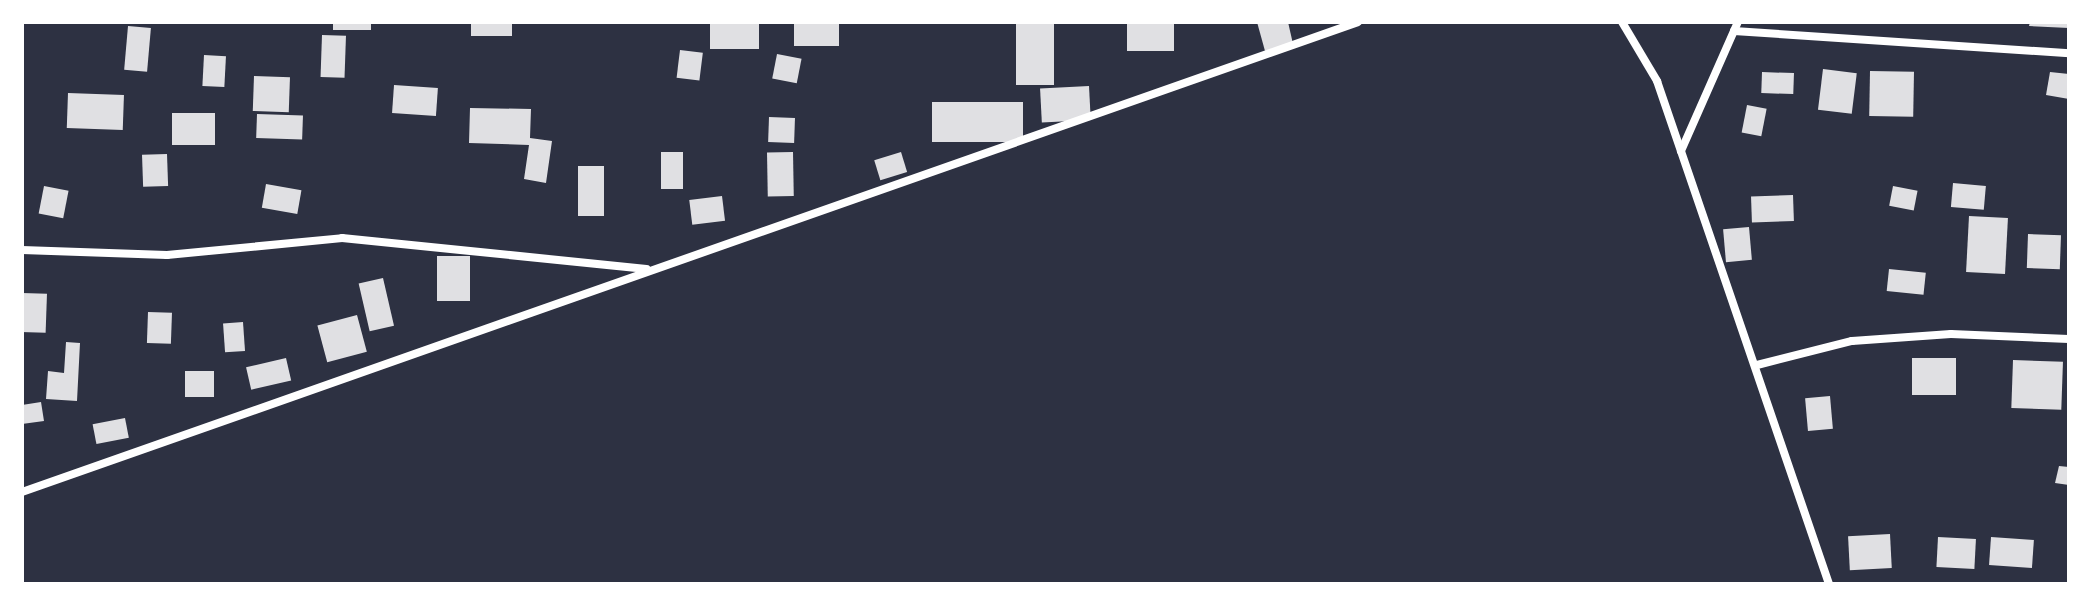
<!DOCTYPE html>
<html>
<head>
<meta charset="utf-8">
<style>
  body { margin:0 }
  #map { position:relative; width:2091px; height:606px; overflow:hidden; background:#2d3142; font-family:Manrope,sans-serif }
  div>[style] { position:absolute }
  .building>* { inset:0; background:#e0e0e3; transform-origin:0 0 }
  .minor>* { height:8px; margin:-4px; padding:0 4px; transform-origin:4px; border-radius:4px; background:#fff }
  span { translate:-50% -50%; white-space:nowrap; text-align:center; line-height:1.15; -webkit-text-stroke:8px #fff; paint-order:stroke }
  .frame { position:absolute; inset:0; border:24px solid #fff; pointer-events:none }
</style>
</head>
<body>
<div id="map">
  <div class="building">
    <div style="left:333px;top:22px;width:38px;height:8px"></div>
    <div style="left:471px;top:22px;width:41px;height:14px"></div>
    <div style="left:710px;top:22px;width:49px;height:27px"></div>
    <div style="left:794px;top:22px;width:45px;height:24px"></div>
    <div style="left:1016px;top:22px;width:38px;height:63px"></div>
    <div style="left:1127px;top:22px;width:47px;height:29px"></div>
    <div style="clip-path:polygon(1257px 22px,1288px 22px,1293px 44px,1265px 51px)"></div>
    <div style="clip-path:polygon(2030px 22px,2069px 22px,2069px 28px,2029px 26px)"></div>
    <div style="left:128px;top:26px;width:23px;height:44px;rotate:5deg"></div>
    <div style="left:322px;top:35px;width:24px;height:42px;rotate:2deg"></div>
    <div style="left:680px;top:50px;width:23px;height:28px;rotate:7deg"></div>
    <div style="left:777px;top:54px;width:25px;height:25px;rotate:11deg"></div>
    <div style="left:204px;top:55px;width:22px;height:31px;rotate:3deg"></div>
    <div style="left:1823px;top:69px;width:34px;height:41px;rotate:7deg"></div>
    <div style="left:1870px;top:71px;width:44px;height:45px;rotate:1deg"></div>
    <div style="left:1762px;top:72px;width:32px;height:21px;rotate:2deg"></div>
    <div style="clip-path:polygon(2050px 72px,2069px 74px,2069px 99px,2046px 95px)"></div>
    <div style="left:254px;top:76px;width:36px;height:35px;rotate:2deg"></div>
    <div style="left:394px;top:85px;width:44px;height:28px;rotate:4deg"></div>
    <div style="left:1089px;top:86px;width:34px;height:49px;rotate:87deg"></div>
    <div style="left:68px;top:93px;width:56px;height:35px;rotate:2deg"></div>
    <div style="left:932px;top:102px;width:91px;height:40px"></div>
    <div style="left:1747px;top:105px;width:20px;height:28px;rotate:11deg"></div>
    <div style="clip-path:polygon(470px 108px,531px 109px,530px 138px,552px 141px,546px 183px,524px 179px,529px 145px,469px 143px)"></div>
    <div style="left:172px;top:113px;width:43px;height:32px"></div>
    <div style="left:257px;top:114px;width:46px;height:24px;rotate:2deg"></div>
    <div style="left:769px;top:117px;width:26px;height:25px;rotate:2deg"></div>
    <div style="left:683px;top:152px;width:37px;height:22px;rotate:90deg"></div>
    <div style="left:793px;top:152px;width:44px;height:26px;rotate:89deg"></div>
    <div style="left:901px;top:152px;width:21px;height:28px;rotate:73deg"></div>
    <div style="left:167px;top:154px;width:32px;height:25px;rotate:88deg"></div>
    <div style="left:578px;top:166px;width:26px;height:50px"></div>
    <div style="left:1953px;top:183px;width:33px;height:24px;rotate:5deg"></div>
    <div style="left:266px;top:184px;width:36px;height:24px;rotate:10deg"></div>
    <div style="left:44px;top:186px;width:25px;height:28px;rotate:11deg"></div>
    <div style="left:1893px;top:186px;width:25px;height:20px;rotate:11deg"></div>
    <div style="left:1793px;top:195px;width:26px;height:42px;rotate:88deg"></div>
    <div style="left:722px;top:196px;width:25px;height:33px;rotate:83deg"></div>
    <div style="left:1969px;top:216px;width:39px;height:56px;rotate:3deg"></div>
    <div style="left:1749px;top:227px;width:33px;height:26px;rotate:85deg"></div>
    <div style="left:2028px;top:234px;width:33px;height:34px;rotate:2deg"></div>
    <div style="left:437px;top:256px;width:33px;height:45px"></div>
    <div style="left:1889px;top:269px;width:37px;height:22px;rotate:6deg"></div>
    <div style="left:383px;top:278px;width:49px;height:25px;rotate:77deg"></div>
    <div style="left:22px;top:293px;width:25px;height:39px;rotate:2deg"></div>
    <div style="left:148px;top:312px;width:24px;height:31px;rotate:2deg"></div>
    <div style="left:357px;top:315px;width:38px;height:41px;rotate:75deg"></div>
    <div style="left:243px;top:322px;width:29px;height:20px;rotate:86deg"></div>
    <div style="clip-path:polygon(66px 342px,80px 343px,77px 401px,46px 399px,48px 371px,64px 373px)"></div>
    <div style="left:286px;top:358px;width:23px;height:41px;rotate:77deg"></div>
    <div style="left:1912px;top:358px;width:44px;height:37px"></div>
    <div style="left:2013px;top:360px;width:50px;height:48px;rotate:2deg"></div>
    <div style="left:185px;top:371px;width:29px;height:26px"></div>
    <div style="left:1830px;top:396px;width:33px;height:25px;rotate:85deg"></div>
    <div style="clip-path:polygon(41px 402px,44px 421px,22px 424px,22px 405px)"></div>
    <div style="left:125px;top:418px;width:20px;height:33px;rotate:79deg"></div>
    <div style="clip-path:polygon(2059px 466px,2069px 467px,2069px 485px,2055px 483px)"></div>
    <div style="left:1890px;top:534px;width:34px;height:42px;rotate:87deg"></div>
    <div style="left:1938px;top:537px;width:38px;height:30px;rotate:3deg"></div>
    <div style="left:1991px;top:537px;width:43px;height:28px;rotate:4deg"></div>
  </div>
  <div class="minor">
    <div style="left:1622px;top:22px;width:69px;rotate:59.3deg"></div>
    <div style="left:1657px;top:81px;width:532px;rotate:71.12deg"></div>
    <div style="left:1734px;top:31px;width:336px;rotate:3.8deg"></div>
    <div style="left:1681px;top:151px;width:141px;rotate:-66.2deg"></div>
    <div style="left:22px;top:250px;width:145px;rotate:2deg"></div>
    <div style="left:167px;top:255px;width:176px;rotate:-5.5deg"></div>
    <div style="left:342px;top:238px;width:306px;rotate:5.8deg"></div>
    <div style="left:1757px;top:365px;width:98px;rotate:-14.2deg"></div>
    <div style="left:1852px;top:341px;width:99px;rotate:-4deg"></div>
    <div style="left:1951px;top:334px;width:118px;rotate:2.4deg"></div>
    <div style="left:22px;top:492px;width:1416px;rotate:-19.38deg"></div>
  </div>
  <div class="frame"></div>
</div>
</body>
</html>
